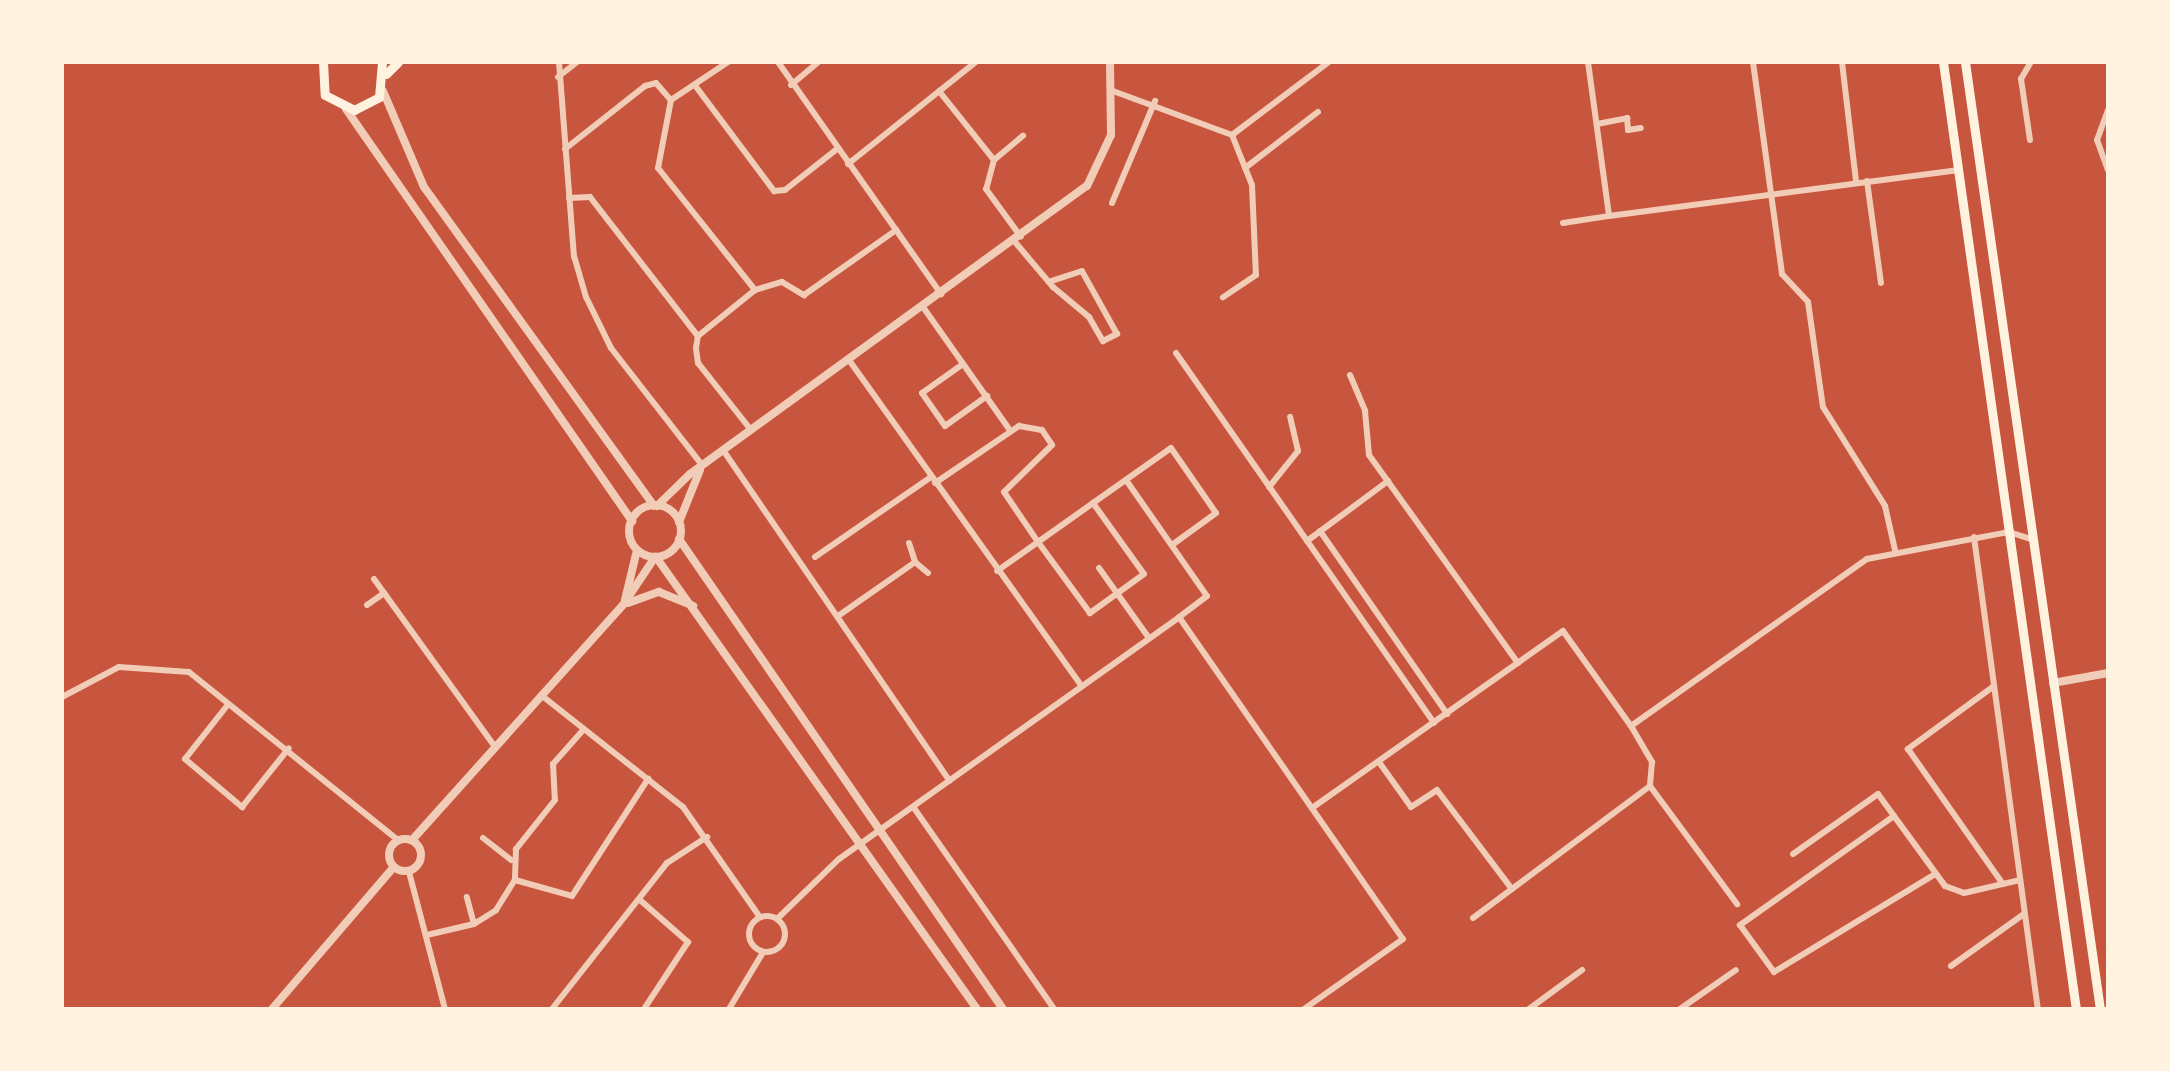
<!DOCTYPE html>
<html>
<head>
<meta charset="utf-8">
<style>
  body { margin:0 }
  #map { position:relative; width:2170px; height:1071px; overflow:hidden; background:#c8553d; font-family:"Golos Text",sans-serif }
  div>[style] { position:absolute }
  .minor>* { height:6px; margin:-3px; padding:0 3px; transform-origin:3px; border-radius:3px; background:#f1ccb7 }
  .minor>.ring { margin:-3px; padding:0; box-sizing:content-box; background:none; border:6px solid #f1ccb7; border-radius:50% }
  .tertiary>* { height:8px; margin:-4px; padding:0 4px; transform-origin:4px; border-radius:4px; background:#f1ccb7 }
  .tertiary>.ring { margin:-4px; padding:0; box-sizing:content-box; background:none; border:8px solid #f1ccb7; border-radius:50% }
  .secondary>* { height:9px; margin:-4.5px; padding:0 4.5px; transform-origin:4.5px; border-radius:4.5px; background:#fff3e0 }
  span { translate:-50% -50%; white-space:nowrap; text-align:center; line-height:1.15; -webkit-text-stroke:8px #fff3e0; paint-order:stroke }
  .frame { position:absolute; inset:0; border:64px solid #fff3e0; pointer-events:none }
</style>
</head>
<body>
<div id="map">
  <div class="minor">
    <div style="left:559px;top:62px;width:195px;rotate:85.6deg"></div>
    <div style="left:574px;top:256px;width:43px;rotate:73.7deg"></div>
    <div style="left:586px;top:297px;width:57px;rotate:63.9deg"></div>
    <div style="left:611px;top:348px;width:148px;rotate:52.1deg"></div>
    <div style="left:778px;top:62px;width:284px;rotate:54.9deg"></div>
    <div style="left:1588px;top:62px;width:155px;rotate:82.2deg"></div>
    <div style="left:1609px;top:216px;width:351px;rotate:-7.5deg"></div>
    <div style="left:1753px;top:62px;width:214px;rotate:82.2deg"></div>
    <div style="left:1782px;top:274px;width:38px;rotate:47deg"></div>
    <div style="left:1808px;top:302px;width:106px;rotate:81.9deg"></div>
    <div style="left:1823px;top:407px;width:117px;rotate:57.9deg"></div>
    <div style="left:1885px;top:506px;width:45px;rotate:77.2deg"></div>
    <div style="left:1842px;top:62px;width:121px;rotate:83.3deg"></div>
    <div style="left:558px;top:77px;width:24px;rotate:-38deg"></div>
    <div style="left:791px;top:85px;width:35px;rotate:-40deg"></div>
    <div style="left:697px;top:88px;width:129px;rotate:53.2deg"></div>
    <div style="left:774px;top:191px;width:11px;rotate:-5deg"></div>
    <div style="left:785px;top:190px;width:66px;rotate:-38.3deg"></div>
    <div style="left:939px;top:91px;width:88px;rotate:51.4deg"></div>
    <div style="left:994px;top:160px;width:30px;rotate:105deg"></div>
    <div style="left:986px;top:189px;width:59px;rotate:53.9deg"></div>
    <div style="left:1113px;top:91px;width:127px;rotate:20.3deg"></div>
    <div style="left:1232px;top:135px;width:54px;rotate:68.2deg"></div>
    <div style="left:1252px;top:185px;width:90px;rotate:87.5deg"></div>
    <div style="left:1256px;top:275px;width:40px;rotate:146deg"></div>
    <div style="left:671px;top:100px;width:69px;rotate:100.8deg"></div>
    <div style="left:658px;top:168px;width:156px;rotate:51.5deg"></div>
    <div style="left:755px;top:290px;width:28px;rotate:-17deg"></div>
    <div style="left:782px;top:282px;width:26px;rotate:31deg"></div>
    <div style="left:804px;top:295px;width:113px;rotate:-35.2deg"></div>
    <div style="left:2108px;top:110px;width:32px;rotate:110deg"></div>
    <div style="left:2097px;top:140px;width:32px;rotate:70deg"></div>
    <div style="left:1597px;top:124px;width:31px;rotate:-11deg"></div>
    <div style="left:1627px;top:118px;width:12px;rotate:85deg"></div>
    <div style="left:1628px;top:130px;width:13px;rotate:-9deg"></div>
    <div style="left:1232px;top:135px;width:121px;rotate:-37deg"></div>
    <div style="left:2030px;top:140px;width:62px;rotate:-98.4deg"></div>
    <div style="left:2021px;top:79px;width:20px;rotate:-60deg"></div>
    <div style="left:565px;top:149px;width:102px;rotate:-38.2deg"></div>
    <div style="left:645px;top:86px;width:11px;rotate:-15deg"></div>
    <div style="left:656px;top:83px;width:23px;rotate:49deg"></div>
    <div style="left:671px;top:100px;width:69px;rotate:-33.7deg"></div>
    <div style="left:994px;top:160px;width:38px;rotate:-40deg"></div>
    <div style="left:848px;top:164px;width:164px;rotate:-38.6deg"></div>
    <div style="left:1245px;top:168px;width:92px;rotate:-37.5deg"></div>
    <div style="left:1867px;top:181px;width:103px;rotate:82.2deg"></div>
    <div style="left:569px;top:198px;width:21px;rotate:-3deg"></div>
    <div style="left:590px;top:197px;width:176px;rotate:52.2deg"></div>
    <div style="left:1112px;top:203px;width:111px;rotate:-67.1deg"></div>
    <div style="left:1563px;top:223px;width:47px;rotate:-8.7deg"></div>
    <div style="left:1015px;top:242px;width:59px;rotate:49.8deg"></div>
    <div style="left:1053px;top:287px;width:47px;rotate:39.8deg"></div>
    <div style="left:1089px;top:317px;width:28px;rotate:60deg"></div>
    <div style="left:1103px;top:341px;width:16px;rotate:-27deg"></div>
    <div style="left:1117px;top:334px;width:72px;rotate:-119.1deg"></div>
    <div style="left:1082px;top:271px;width:35px;rotate:162deg"></div>
    <div style="left:923px;top:307px;width:149px;rotate:54.8deg"></div>
    <div style="left:1176px;top:353px;width:451px;rotate:55.1deg"></div>
    <div style="left:849px;top:360px;width:399px;rotate:54.5deg"></div>
    <div style="left:963px;top:364px;width:50px;rotate:144.7deg"></div>
    <div style="left:922px;top:393px;width:40px;rotate:55.1deg"></div>
    <div style="left:945px;top:426px;width:52px;rotate:-35.5deg"></div>
    <div style="left:1350px;top:375px;width:39px;rotate:67deg"></div>
    <div style="left:1365px;top:411px;width:44px;rotate:84.8deg"></div>
    <div style="left:1369px;top:455px;width:256px;rotate:54.4deg"></div>
    <div style="left:751px;top:430px;width:85px;rotate:-128.3deg"></div>
    <div style="left:698px;top:363px;width:15px;rotate:-98deg"></div>
    <div style="left:696px;top:348px;width:12px;rotate:-81deg"></div>
    <div style="left:698px;top:336px;width:73px;rotate:-38.9deg"></div>
    <div style="left:723px;top:450px;width:401px;rotate:55.6deg"></div>
    <div style="left:1126px;top:480px;width:141px;rotate:55.1deg"></div>
    <div style="left:1207px;top:596px;width:35px;rotate:143deg"></div>
    <div style="left:935px;top:483px;width:102px;rotate:-34.2deg"></div>
    <div style="left:1019px;top:426px;width:23px;rotate:10deg"></div>
    <div style="left:1042px;top:430px;width:18px;rotate:56deg"></div>
    <div style="left:1052px;top:445px;width:67px;rotate:135.6deg"></div>
    <div style="left:1004px;top:492px;width:60px;rotate:55.8deg"></div>
    <div style="left:1038px;top:542px;width:50px;rotate:144.7deg"></div>
    <div style="left:1269px;top:487px;width:46px;rotate:-51.1deg"></div>
    <div style="left:1298px;top:451px;width:35px;rotate:-103deg"></div>
    <div style="left:1093px;top:503px;width:87px;rotate:54.3deg"></div>
    <div style="left:1144px;top:574px;width:67px;rotate:144.2deg"></div>
    <div style="left:1090px;top:613px;width:88px;rotate:-126.2deg"></div>
    <div style="left:1038px;top:542px;width:67px;rotate:-35.3deg"></div>
    <div style="left:1093px;top:503px;width:95px;rotate:-35.2deg"></div>
    <div style="left:1171px;top:448px;width:79px;rotate:55.3deg"></div>
    <div style="left:1216px;top:513px;width:54px;rotate:144deg"></div>
    <div style="left:1320px;top:531px;width:223px;rotate:55.2deg"></div>
    <div style="left:1974px;top:537px;width:476px;rotate:82.3deg"></div>
    <div style="left:1307px;top:541px;width:101px;rotate:-36.5deg"></div>
    <div style="left:909px;top:543px;width:20px;rotate:72deg"></div>
    <div style="left:815px;top:557px;width:141px;rotate:-34.6deg"></div>
    <div style="left:1099px;top:568px;width:86px;rotate:54.5deg"></div>
    <div style="left:374px;top:579px;width:207px;rotate:54.2deg"></div>
    <div style="left:367px;top:605px;width:21px;rotate:-35deg"></div>
    <div style="left:838px;top:616px;width:94px;rotate:-35deg"></div>
    <div style="left:915px;top:562px;width:17px;rotate:40deg"></div>
    <div style="left:1994px;top:686px;width:107px;rotate:143.8deg"></div>
    <div style="left:1908px;top:749px;width:165px;rotate:54.9deg"></div>
    <div style="left:541px;top:695px;width:181px;rotate:38.3deg"></div>
    <div style="left:683px;top:807px;width:133px;rotate:55.1deg"></div>
    <div style="left:62px;top:697px;width:64px;rotate:-27.8deg"></div>
    <div style="left:119px;top:667px;width:70px;rotate:4.1deg"></div>
    <div style="left:189px;top:672px;width:267px;rotate:38.8deg"></div>
    <div style="left:226px;top:707px;width:66px;rotate:128.3deg"></div>
    <div style="left:185px;top:759px;width:75px;rotate:40.1deg"></div>
    <div style="left:242px;top:807px;width:75px;rotate:-51.5deg"></div>
    <div style="left:1631px;top:726px;width:42px;rotate:59.7deg"></div>
    <div style="left:1652px;top:762px;width:24px;rotate:95deg"></div>
    <div style="left:1650px;top:786px;width:147px;rotate:53.6deg"></div>
    <div style="left:584px;top:729px;width:47px;rotate:131.5deg"></div>
    <div style="left:553px;top:764px;width:36px;rotate:87deg"></div>
    <div style="left:555px;top:800px;width:63px;rotate:128.5deg"></div>
    <div style="left:516px;top:849px;width:31px;rotate:92deg"></div>
    <div style="left:515px;top:880px;width:59px;rotate:15.7deg"></div>
    <div style="left:572px;top:896px;width:140px;rotate:-57deg"></div>
    <div style="left:1379px;top:762px;width:55px;rotate:54.6deg"></div>
    <div style="left:1411px;top:807px;width:31px;rotate:-33deg"></div>
    <div style="left:1437px;top:790px;width:124px;rotate:52.9deg"></div>
    <div style="left:914px;top:808px;width:245px;rotate:55.1deg"></div>
    <div style="left:1312px;top:808px;width:307px;rotate:-35.2deg"></div>
    <div style="left:1563px;top:631px;width:117px;rotate:54.4deg"></div>
    <div style="left:1631px;top:726px;width:289px;rotate:-35.3deg"></div>
    <div style="left:1867px;top:559px;width:145px;rotate:-10.8deg"></div>
    <div style="left:2009px;top:532px;width:25px;rotate:18deg"></div>
    <div style="left:1894px;top:816px;width:189px;rotate:144.7deg"></div>
    <div style="left:1740px;top:925px;width:58px;rotate:54.1deg"></div>
    <div style="left:1774px;top:972px;width:188px;rotate:-31.3deg"></div>
    <div style="left:483px;top:838px;width:36px;rotate:38deg"></div>
    <div style="left:1793px;top:854px;width:104px;rotate:-35.2deg"></div>
    <div style="left:1878px;top:794px;width:114px;rotate:53.9deg"></div>
    <div style="left:1945px;top:886px;width:20px;rotate:20deg"></div>
    <div style="left:1964px;top:893px;width:57px;rotate:-13.1deg"></div>
    <div style="left:409px;top:872px;width:142px;rotate:75.3deg"></div>
    <div style="left:640px;top:900px;width:64px;rotate:41.2deg"></div>
    <div style="left:688px;top:942px;width:80px;rotate:123.3deg"></div>
    <div class="ring" style="left:749px;top:916px;width:30px;height:30px"></div>
    <div style="left:1473px;top:918px;width:221px;rotate:-36.7deg"></div>
    <div style="left:777px;top:919px;width:86px;rotate:-44.1deg"></div>
    <div style="left:839px;top:859px;width:417px;rotate:-35.4deg"></div>
    <div style="left:1179px;top:617px;width:392px;rotate:55.2deg"></div>
    <div style="left:1403px;top:939px;width:121px;rotate:144.7deg"></div>
    <div style="left:474px;top:924px;width:26px;rotate:-32deg"></div>
    <div style="left:496px;top:910px;width:36px;rotate:-58deg"></div>
    <div style="left:427px;top:935px;width:48px;rotate:-13.2deg"></div>
    <div style="left:474px;top:924px;width:28px;rotate:-105deg"></div>
    <div style="left:1951px;top:966px;width:90px;rotate:-35.5deg"></div>
    <div style="left:552px;top:1009px;width:186px;rotate:-51.8deg"></div>
    <div style="left:667px;top:863px;width:48px;rotate:-33deg"></div>
    <div style="left:729px;top:1009px;width:64px;rotate:-59deg"></div>
    <div style="left:1529px;top:1009px;width:66px;rotate:-36.3deg"></div>
    <div style="left:1680px;top:1009px;width:68px;rotate:-34.9deg"></div>
  </div>
  <div class="tertiary">
    <div style="left:383px;top:91px;width:104px;rotate:66.9deg"></div>
    <div style="left:424px;top:187px;width:393px;rotate:54.2deg"></div>
    <div style="left:346px;top:109px;width:502px;rotate:55.23deg"></div>
    <div class="ring" style="left:629px;top:505px;width:44px;height:44px"></div>
    <div style="left:657px;top:506px;width:46px;rotate:-44.1deg"></div>
    <div style="left:690px;top:474px;width:490px;rotate:-36deg"></div>
    <div style="left:1087px;top:186px;width:56px;rotate:-64.8deg"></div>
    <div style="left:1111px;top:135px;width:73px;rotate:-90.8deg"></div>
    <div style="left:679px;top:522px;width:56px;rotate:-68deg"></div>
    <div style="left:679px;top:539px;width:571px;rotate:55.42deg"></div>
    <div style="left:656px;top:557px;width:554px;rotate:54.62deg"></div>
    <div style="left:625px;top:600px;width:51px;rotate:-76.5deg"></div>
    <div style="left:628px;top:603px;width:33px;rotate:-20deg"></div>
    <div style="left:659px;top:592px;width:37px;rotate:22deg"></div>
    <div style="left:2053px;top:683px;width:56px;rotate:-10.3deg"></div>
    <div class="ring" style="left:389px;top:839px;width:24px;height:24px"></div>
    <div style="left:413px;top:839px;width:314px;rotate:-48.1deg"></div>
    <div style="left:623px;top:605px;width:58px;rotate:-56.3deg"></div>
    <div style="left:272px;top:1009px;width:186px;rotate:-49.4deg"></div>
  </div>
  <div class="secondary">
    <div style="left:323px;top:62px;width:33px;rotate:87deg"></div>
    <div style="left:325px;top:95px;width:33px;rotate:27deg"></div>
    <div style="left:354px;top:110px;width:28px;rotate:-27deg"></div>
    <div style="left:379px;top:97px;width:35px;rotate:-85deg"></div>
    <div style="left:1943px;top:62px;width:956px;rotate:82.01deg"></div>
    <div style="left:1965px;top:62px;width:957px;rotate:81.89deg"></div>
    <div style="left:386px;top:74px;width:17px;rotate:-45deg"></div>
  </div>
  <div class="frame"></div>
</div>
</body>
</html>
